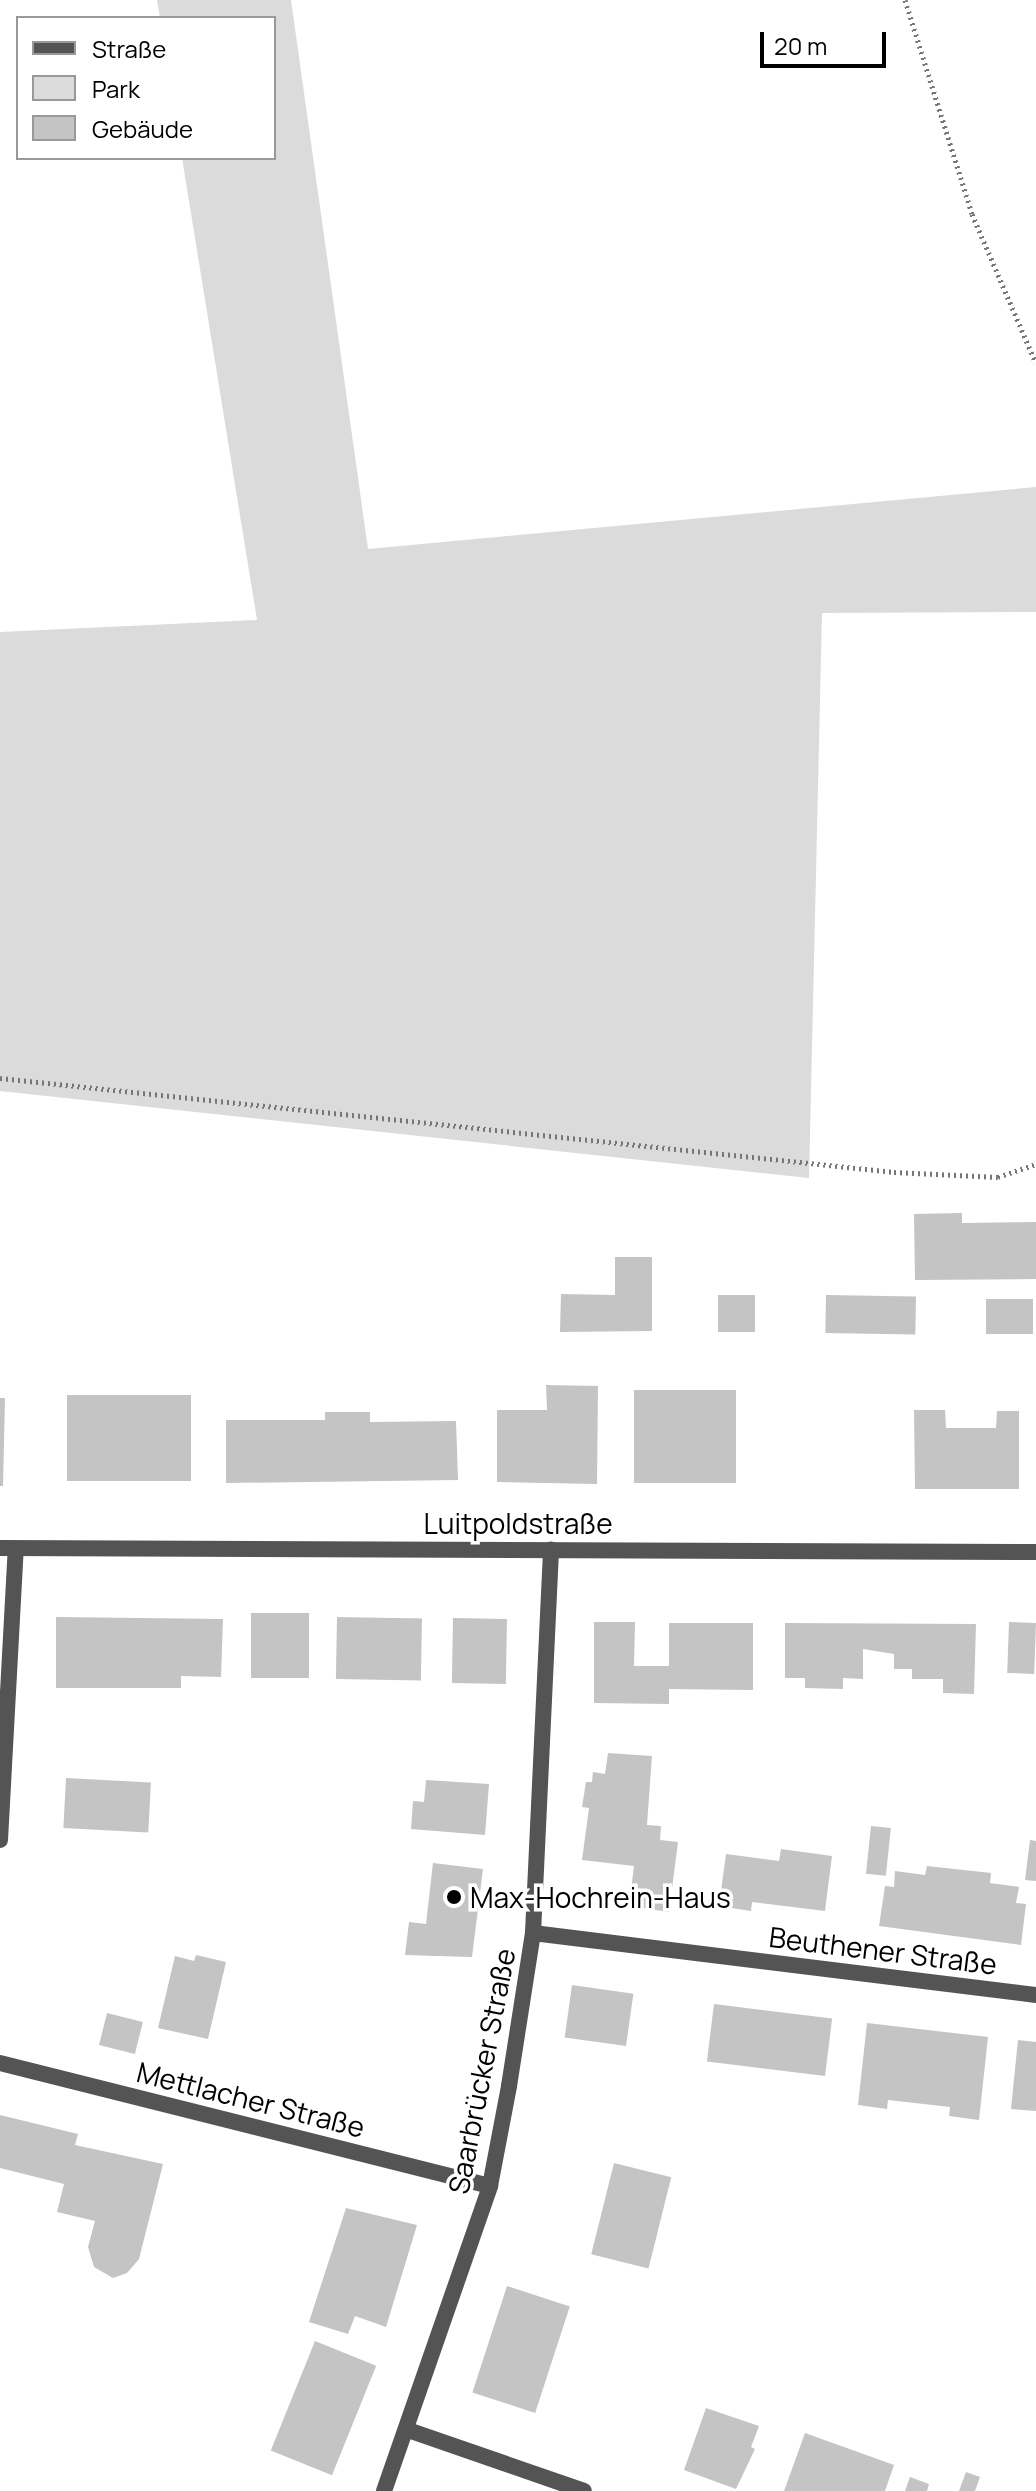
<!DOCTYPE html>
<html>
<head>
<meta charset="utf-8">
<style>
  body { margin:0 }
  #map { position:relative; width:1036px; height:2491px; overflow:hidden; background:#fff; font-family:Manrope,sans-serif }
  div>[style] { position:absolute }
  .green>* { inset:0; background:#dbdbdb }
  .building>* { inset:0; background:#c4c4c4; transform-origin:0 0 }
  .path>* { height:5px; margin-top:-2.5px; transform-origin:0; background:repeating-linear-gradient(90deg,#767676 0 2px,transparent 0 6px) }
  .street>* { height:16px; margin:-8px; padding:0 8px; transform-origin:8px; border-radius:8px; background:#545454 }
  .dots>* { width:22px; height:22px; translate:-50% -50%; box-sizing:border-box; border:4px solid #fff; border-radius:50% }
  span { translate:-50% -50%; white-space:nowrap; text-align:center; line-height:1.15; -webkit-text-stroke:7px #fff; paint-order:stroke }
  .street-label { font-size:28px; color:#000 }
  .poi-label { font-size:28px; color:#000 }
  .left { translate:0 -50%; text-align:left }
  .legend { position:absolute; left:16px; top:16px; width:260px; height:144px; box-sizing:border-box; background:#fff; border:2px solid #999; margin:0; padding:10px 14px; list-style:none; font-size:24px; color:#000 }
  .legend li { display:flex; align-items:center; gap:16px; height:40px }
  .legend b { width:40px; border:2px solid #999 }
  .scale { position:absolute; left:760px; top:32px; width:126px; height:36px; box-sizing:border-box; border:4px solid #000; border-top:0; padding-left:10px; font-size:24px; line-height:28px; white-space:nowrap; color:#000; -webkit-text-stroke:6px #fff; paint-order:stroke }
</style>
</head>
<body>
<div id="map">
  <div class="green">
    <div style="clip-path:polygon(157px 0,291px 0,368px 549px,1036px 487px,1036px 612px,822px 613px,809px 1178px,0 1091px,0 632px,257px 620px,182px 158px,274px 158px,274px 18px,160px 18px)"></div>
  </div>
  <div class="building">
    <div style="clip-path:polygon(962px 1213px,962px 1223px,1036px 1222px,1036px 1279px,915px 1280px,914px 1214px)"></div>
    <div style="clip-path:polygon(615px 1257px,652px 1257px,652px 1331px,560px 1332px,561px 1294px,615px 1295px)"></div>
    <div style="left:718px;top:1295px;width:37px;height:37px"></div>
    <div style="left:826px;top:1295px;width:90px;height:38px;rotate:1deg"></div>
    <div style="left:986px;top:1299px;width:47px;height:35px"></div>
    <div style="clip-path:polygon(546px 1385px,598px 1386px,597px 1484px,497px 1482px,497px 1410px,547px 1410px)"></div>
    <div style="left:634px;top:1390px;width:102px;height:93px"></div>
    <div style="left:67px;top:1395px;width:124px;height:86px"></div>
    <div style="clip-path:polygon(0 1398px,5px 1398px,3px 1486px,0 1486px)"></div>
    <div style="clip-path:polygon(914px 1410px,945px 1410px,946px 1428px,996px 1428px,997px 1411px,1019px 1411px,1019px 1489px,915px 1489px)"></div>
    <div style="clip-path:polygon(325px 1412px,370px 1412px,370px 1422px,456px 1421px,458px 1480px,226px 1483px,226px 1420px,325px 1420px)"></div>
    <div style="left:251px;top:1613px;width:58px;height:65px"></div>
    <div style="clip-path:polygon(56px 1617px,223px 1619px,221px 1677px,181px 1676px,181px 1688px,56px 1688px)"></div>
    <div style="left:337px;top:1617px;width:85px;height:62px;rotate:1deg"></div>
    <div style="left:453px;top:1618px;width:54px;height:65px;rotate:1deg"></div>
    <div style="clip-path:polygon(594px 1622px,635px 1622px,634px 1666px,669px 1666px,669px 1623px,753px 1623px,753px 1690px,669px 1689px,669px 1704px,594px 1703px)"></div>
    <div style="left:1009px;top:1622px;width:27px;height:51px;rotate:2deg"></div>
    <div style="clip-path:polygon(785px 1623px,976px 1624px,974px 1694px,943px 1693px,943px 1679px,912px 1679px,912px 1669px,894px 1669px,894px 1654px,863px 1649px,863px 1679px,843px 1678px,843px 1689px,805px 1688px,805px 1678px,785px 1678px)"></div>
    <div style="clip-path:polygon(608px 1753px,652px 1756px,647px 1825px,661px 1826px,660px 1840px,678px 1842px,669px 1912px,629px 1906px,634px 1866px,582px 1860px,589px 1808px,582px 1807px,586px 1782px,592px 1782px,593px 1772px,605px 1774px)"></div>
    <div style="left:66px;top:1778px;width:85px;height:50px;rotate:3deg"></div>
    <div style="clip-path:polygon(426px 1780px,489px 1784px,485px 1835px,411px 1829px,413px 1801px,424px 1802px)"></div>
    <div style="left:871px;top:1826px;width:20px;height:48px;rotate:6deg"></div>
    <div style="clip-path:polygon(1030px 1840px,1036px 1841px,1036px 1881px,1025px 1880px)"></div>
    <div style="clip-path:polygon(781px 1849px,832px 1856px,825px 1911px,752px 1902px,751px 1911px,719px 1906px,726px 1854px,779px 1861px)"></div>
    <div style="clip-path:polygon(433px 1863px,483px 1869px,472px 1957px,405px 1955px,409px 1922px,426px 1924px)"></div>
    <div style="clip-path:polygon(927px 1866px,991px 1873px,990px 1883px,1019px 1887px,1016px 1903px,1026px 1904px,1021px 1945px,879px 1926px,885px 1886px,894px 1887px,895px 1871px,925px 1875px)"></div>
    <div style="clip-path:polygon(196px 1955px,226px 1962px,208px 2039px,158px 2028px,175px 1956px,194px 1961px)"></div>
    <div style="left:572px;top:1985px;width:62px;height:53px;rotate:8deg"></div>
    <div style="left:714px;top:2004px;width:119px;height:58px;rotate:7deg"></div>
    <div style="left:107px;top:2013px;width:37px;height:33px;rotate:14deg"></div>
    <div style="clip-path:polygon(867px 2023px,988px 2037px,979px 2120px,949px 2116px,950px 2107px,888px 2100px,887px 2109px,858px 2105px)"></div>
    <div style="clip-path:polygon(1018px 2040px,1036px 2042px,1036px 2111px,1011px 2109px)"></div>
    <div style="clip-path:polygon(0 2115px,78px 2134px,75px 2145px,163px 2164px,139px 2259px,127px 2273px,113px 2278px,94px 2267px,88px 2247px,95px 2221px,57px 2212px,64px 2184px,0 2168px)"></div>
    <div style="left:614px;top:2163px;width:59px;height:94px;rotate:14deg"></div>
    <div style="clip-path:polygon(346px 2208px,417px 2225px,386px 2327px,355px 2316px,348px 2334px,309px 2322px)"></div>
    <div style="left:507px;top:2286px;width:66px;height:112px;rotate:18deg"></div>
    <div style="left:315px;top:2341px;width:66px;height:118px;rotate:22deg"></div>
    <div style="clip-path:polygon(706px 2408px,759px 2426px,751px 2447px,755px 2449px,736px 2489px,684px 2470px)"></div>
    <div style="clip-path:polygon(805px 2433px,894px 2465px,885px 2491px,784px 2491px)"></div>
    <div style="clip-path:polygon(966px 2472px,980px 2477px,975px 2491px,959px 2491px)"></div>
    <div style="clip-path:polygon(910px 2477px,929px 2484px,927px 2491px,905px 2491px)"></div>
  </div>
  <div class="path">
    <div style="left:905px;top:0;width:224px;rotate:72.6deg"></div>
    <div style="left:972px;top:214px;width:162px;rotate:66.8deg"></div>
    <div style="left:0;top:1078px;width:899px;rotate:6deg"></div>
    <div style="left:894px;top:1172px;width:104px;rotate:2.8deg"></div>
    <div style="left:998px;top:1177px;width:40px;rotate:-18.9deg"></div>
  </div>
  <div class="street">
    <div style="left:0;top:1548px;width:1036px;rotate:0.22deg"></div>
    <div style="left:0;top:1840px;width:292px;rotate:-86.9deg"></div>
    <div style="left:533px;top:1933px;width:507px;rotate:7.03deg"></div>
    <div style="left:0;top:2063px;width:505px;rotate:14.09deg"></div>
    <div style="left:408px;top:2430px;width:186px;rotate:19.1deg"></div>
    <div style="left:384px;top:2491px;width:323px;rotate:-70.8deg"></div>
    <div style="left:490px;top:2186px;width:102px;rotate:-79.2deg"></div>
    <div style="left:509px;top:2086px;width:155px;rotate:-81.1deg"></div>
    <div style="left:533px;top:1933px;width:384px;rotate:-87.3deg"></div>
  </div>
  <div class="dots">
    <div style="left:454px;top:1897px;background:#000"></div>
  </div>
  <div class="street-label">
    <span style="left:518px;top:1523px">Luitpoldstraße</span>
    <span style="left:883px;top:1950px;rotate:7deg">Beuthener Straße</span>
    <span style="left:481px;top:2071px;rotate:-79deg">Saarbrücker Straße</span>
    <span style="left:251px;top:2099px;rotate:14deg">Mettlacher Straße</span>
  </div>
  <div class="poi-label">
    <span class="left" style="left:470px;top:1897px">Max-Hochrein-Haus</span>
  </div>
  <ul class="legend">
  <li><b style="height:10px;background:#545454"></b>Straße</li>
  <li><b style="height:22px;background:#dbdbdb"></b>Park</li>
  <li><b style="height:22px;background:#c4c4c4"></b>Gebäude</li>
  </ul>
  <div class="scale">20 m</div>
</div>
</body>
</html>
